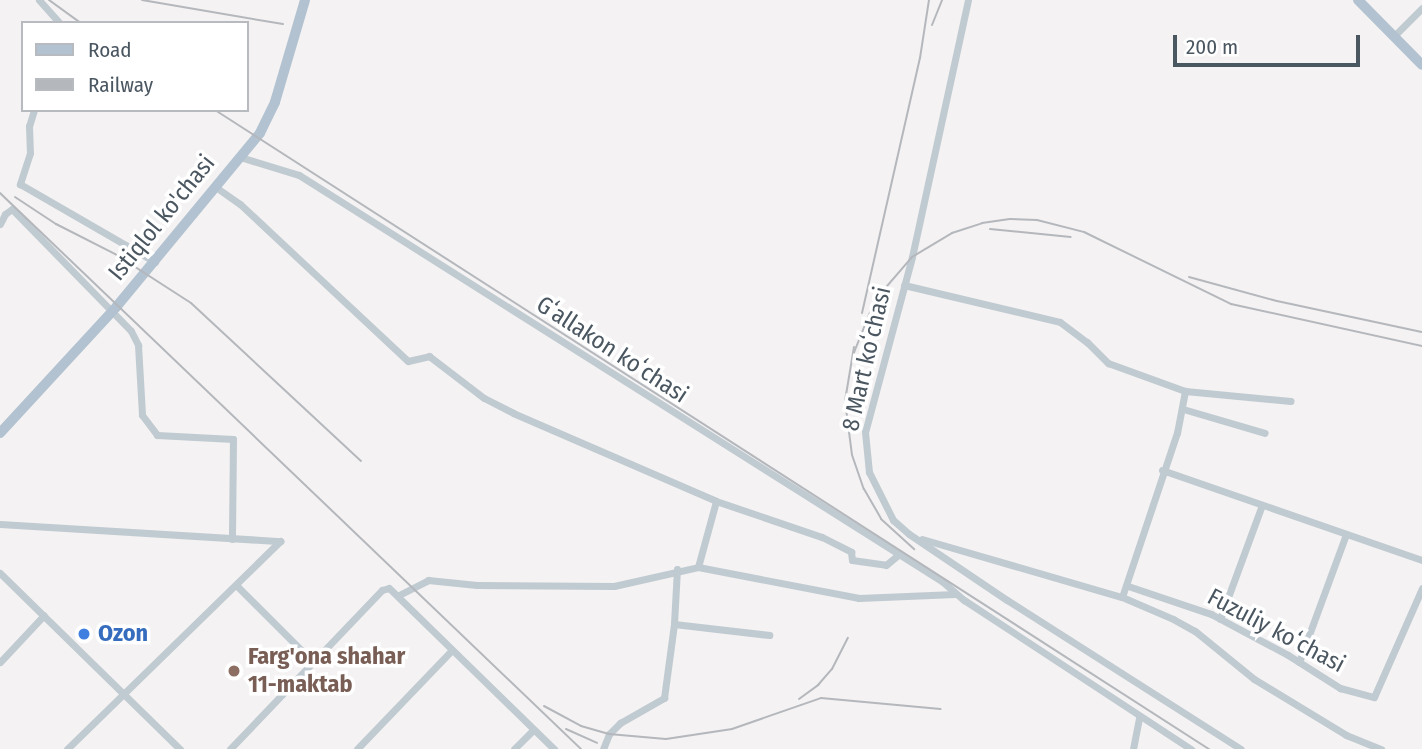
<!DOCTYPE html>
<html>
<head>
<meta charset="utf-8">
<style>
  body { margin:0 }
  #map { position:relative; width:1422px; height:749px; overflow:hidden; background:#f4f2f2; font-family:"Fira Sans Condensed",sans-serif }
  div>[style] { position:absolute }
  .minor>* { height:7px; margin:-3.5px; padding:0 3.5px; transform-origin:3.5px; border-radius:3.5px; background:#c0cad1 }
  .major>* { height:10px; margin:-5px; padding:0 5px; transform-origin:5px; border-radius:5px; background:#b2c2d0 }
  .rail>* { height:2px; margin:-1px; padding:0 1px; transform-origin:1px; border-radius:1px; background:#b4b7bc }
  .dots>* { width:19px; height:19px; translate:-50% -50%; box-sizing:border-box; border:4px solid #fff; border-radius:50% }
  span { translate:-50% -50%; white-space:nowrap; text-align:center; line-height:1.15; -webkit-text-stroke:7px #fff; paint-order:stroke }
  .street-label { font-size:24px; color:#4a5660 }
  .shop-label { font-size:24px; color:#366cbe; font-weight:700 }
  .left { translate:0 -50%; text-align:left }
  .education-label { font-size:24px; color:#785e54; font-weight:700 }
  .legend { position:absolute; left:21px; top:21px; width:228px; height:91px; box-sizing:border-box; background:#fff; border:2px solid #b7bbbf; margin:0; padding:9px 12px; list-style:none; font-size:21px; color:#4a5660 }
  .legend li { display:flex; align-items:center; gap:14px; height:35px }
  .legend b { width:35px; border:2px solid #b7bbbf }
  .scale { position:absolute; left:1173px; top:35px; width:187px; height:32px; box-sizing:border-box; border:4px solid #4a5660; border-top:0; padding-left:9px; font-size:21px; line-height:24px; white-space:nowrap; color:#4a5660; -webkit-text-stroke:5px #fff; paint-order:stroke }
</style>
</head>
<body>
<div id="map">
  <div class="minor">
    <div style="left:39px;top:0;width:31px;rotate:48deg"></div>
    <div style="left:968px;top:0;width:263px;rotate:102.3deg"></div>
    <div style="left:912px;top:257px;width:181px;rotate:105deg"></div>
    <div style="left:865px;top:432px;width:40px;rotate:84.3deg"></div>
    <div style="left:869px;top:472px;width:54px;rotate:63.4deg"></div>
    <div style="left:893px;top:520px;width:21px;rotate:41deg"></div>
    <div style="left:909px;top:534px;width:118px;rotate:34deg"></div>
    <div style="left:1007px;top:600px;width:277px;rotate:32.5deg"></div>
    <div style="left:1394px;top:36px;width:40px;rotate:-45deg"></div>
    <div style="left:34px;top:110px;width:17px;rotate:107deg"></div>
    <div style="left:29px;top:126px;width:27px;rotate:88deg"></div>
    <div style="left:30px;top:153px;width:33px;rotate:108deg"></div>
    <div style="left:20px;top:184px;width:156px;rotate:30deg"></div>
    <div style="left:240px;top:157px;width:62px;rotate:17deg"></div>
    <div style="left:299px;top:175px;width:762px;rotate:32.29deg"></div>
    <div style="left:943px;top:582px;width:28px;rotate:41deg"></div>
    <div style="left:964px;top:600px;width:272px;rotate:33.3deg"></div>
    <div style="left:217px;top:188px;width:28px;rotate:35deg"></div>
    <div style="left:240px;top:204px;width:230px;rotate:43.1deg"></div>
    <div style="left:408px;top:361px;width:22px;rotate:-13deg"></div>
    <div style="left:429px;top:356px;width:69px;rotate:37.4deg"></div>
    <div style="left:484px;top:398px;width:33px;rotate:27deg"></div>
    <div style="left:513px;top:413px;width:221px;rotate:23.4deg"></div>
    <div style="left:716px;top:501px;width:112px;rotate:18.8deg"></div>
    <div style="left:822px;top:537px;width:33px;rotate:27deg"></div>
    <div style="left:851px;top:552px;width:8px;rotate:83deg"></div>
    <div style="left:852px;top:560px;width:34px;rotate:8deg"></div>
    <div style="left:886px;top:565px;width:16px;rotate:-40deg"></div>
    <div style="left:0;top:224px;width:11px;rotate:-63deg"></div>
    <div style="left:5px;top:214px;width:9px;rotate:-36deg"></div>
    <div style="left:12px;top:209px;width:170px;rotate:45.7deg"></div>
    <div style="left:131px;top:331px;width:16px;rotate:63deg"></div>
    <div style="left:138px;top:345px;width:70px;rotate:86.7deg"></div>
    <div style="left:142px;top:415px;width:25px;rotate:53deg"></div>
    <div style="left:157px;top:435px;width:76px;rotate:3deg"></div>
    <div style="left:233px;top:439px;width:100px;rotate:90.6deg"></div>
    <div style="left:904px;top:285px;width:160px;rotate:13.3deg"></div>
    <div style="left:1060px;top:322px;width:34px;rotate:37deg"></div>
    <div style="left:1087px;top:342px;width:30px;rotate:45deg"></div>
    <div style="left:1108px;top:363px;width:82px;rotate:20deg"></div>
    <div style="left:1185px;top:391px;width:106px;rotate:5.4deg"></div>
    <div style="left:1183px;top:409px;width:85px;rotate:16.3deg"></div>
    <div style="left:1162px;top:470px;width:275px;rotate:19.1deg"></div>
    <div style="left:0;top:524px;width:281px;rotate:3.5deg"></div>
    <div style="left:922px;top:539px;width:208px;rotate:16.2deg"></div>
    <div style="left:1122px;top:597px;width:56px;rotate:23.3deg"></div>
    <div style="left:1173px;top:619px;width:25px;rotate:29deg"></div>
    <div style="left:1195px;top:631px;width:76px;rotate:39.1deg"></div>
    <div style="left:1254px;top:679px;width:108px;rotate:31.3deg"></div>
    <div style="left:1346px;top:735px;width:38px;rotate:22deg"></div>
    <div style="left:698px;top:567px;width:68px;rotate:-74.7deg"></div>
    <div style="left:0;top:573px;width:252px;rotate:44.4deg"></div>
    <div style="left:236px;top:585px;width:109px;rotate:45deg"></div>
    <div style="left:1128px;top:586px;width:88px;rotate:18.6deg"></div>
    <div style="left:1211px;top:614px;width:87px;rotate:28deg"></div>
    <div style="left:1288px;top:655px;width:62px;rotate:32.4deg"></div>
    <div style="left:1340px;top:688px;width:35px;rotate:15deg"></div>
    <div style="left:1374px;top:697px;width:119px;rotate:-66.2deg"></div>
    <div style="left:399px;top:595px;width:33px;rotate:-27deg"></div>
    <div style="left:428px;top:580px;width:49px;rotate:5.8deg"></div>
    <div style="left:477px;top:585px;width:137px;rotate:0.4deg"></div>
    <div style="left:614px;top:586px;width:86px;rotate:-12.7deg"></div>
    <div style="left:698px;top:567px;width:164px;rotate:10.9deg"></div>
    <div style="left:859px;top:598px;width:96px;rotate:-2.4deg"></div>
    <div style="left:1122px;top:597px;width:173px;rotate:-71.5deg"></div>
    <div style="left:1177px;top:433px;width:43px;rotate:-79.2deg"></div>
    <div style="left:1220px;top:619px;width:121px;rotate:-69.8deg"></div>
    <div style="left:674px;top:624px;width:96px;rotate:6.6deg"></div>
    <div style="left:0;top:662px;width:64px;rotate:-46.9deg"></div>
    <div style="left:1299px;top:662px;width:136px;rotate:-69.8deg"></div>
    <div style="left:67px;top:749px;width:298px;rotate:-44.3deg"></div>
    <div style="left:230px;top:749px;width:220px;rotate:-46.3deg"></div>
    <div style="left:382px;top:590px;width:7px;rotate:-16deg"></div>
    <div style="left:389px;top:588px;width:231px;rotate:44.3deg"></div>
    <div style="left:357px;top:749px;width:137px;rotate:-46.2deg"></div>
    <div style="left:514px;top:749px;width:27px;rotate:-45deg"></div>
    <div style="left:603px;top:749px;width:16px;rotate:-68deg"></div>
    <div style="left:609px;top:734px;width:16px;rotate:-45deg"></div>
    <div style="left:620px;top:723px;width:51px;rotate:-29.6deg"></div>
    <div style="left:664px;top:698px;width:75px;rotate:-82.3deg"></div>
    <div style="left:674px;top:624px;width:55px;rotate:-86.9deg"></div>
    <div style="left:1133px;top:749px;width:33px;rotate:-79deg"></div>
  </div>
  <div class="major">
    <div style="left:1358px;top:0;width:91px;rotate:45.4deg"></div>
    <div style="left:0;top:433px;width:173px;rotate:-47.3deg"></div>
    <div style="left:117px;top:306px;width:224px;rotate:-50.4deg"></div>
    <div style="left:260px;top:133px;width:34px;rotate:-64deg"></div>
    <div style="left:275px;top:102px;width:106px;rotate:-73.6deg"></div>
  </div>
  <div class="rail">
    <div style="left:49px;top:0;width:39px;rotate:36deg"></div>
    <div style="left:142px;top:0;width:143px;rotate:9.7deg"></div>
    <div style="left:932px;top:25px;width:27px;rotate:-68deg"></div>
    <div style="left:215px;top:110px;width:1182px;rotate:32.74deg"></div>
    <div style="left:0;top:193px;width:804px;rotate:43.74deg"></div>
    <div style="left:15px;top:197px;width:49px;rotate:33.4deg"></div>
    <div style="left:56px;top:224px;width:66px;rotate:27deg"></div>
    <div style="left:115px;top:254px;width:90px;rotate:32.8deg"></div>
    <div style="left:191px;top:303px;width:232px;rotate:42.9deg"></div>
    <div style="left:990px;top:229px;width:81px;rotate:5.6deg"></div>
    <div style="left:1189px;top:277px;width:91px;rotate:15.3deg"></div>
    <div style="left:1277px;top:301px;width:148px;rotate:12.1deg"></div>
    <div style="left:862px;top:313px;width:262px;rotate:-77.2deg"></div>
    <div style="left:920px;top:58px;width:59px;rotate:-81.2deg"></div>
    <div style="left:854px;top:347px;width:55px;rotate:99.5deg"></div>
    <div style="left:845px;top:401px;width:54px;rotate:82.6deg"></div>
    <div style="left:852px;top:455px;width:36px;rotate:71deg"></div>
    <div style="left:864px;top:489px;width:34px;rotate:60deg"></div>
    <div style="left:881px;top:519px;width:45px;rotate:42.3deg"></div>
    <div style="left:853px;top:355px;width:59px;rotate:-68.2deg"></div>
    <div style="left:875px;top:300px;width:57px;rotate:-49.3deg"></div>
    <div style="left:912px;top:257px;width:47px;rotate:-31deg"></div>
    <div style="left:952px;top:233px;width:32px;rotate:-18deg"></div>
    <div style="left:982px;top:223px;width:28px;rotate:-8deg"></div>
    <div style="left:1010px;top:219px;width:27px;rotate:2deg"></div>
    <div style="left:1037px;top:220px;width:49px;rotate:14.3deg"></div>
    <div style="left:1084px;top:232px;width:164px;rotate:26.1deg"></div>
    <div style="left:1231px;top:304px;width:196px;rotate:12.4deg"></div>
    <div style="left:799px;top:699px;width:24px;rotate:-36deg"></div>
    <div style="left:818px;top:685px;width:21px;rotate:-49deg"></div>
    <div style="left:832px;top:669px;width:35px;rotate:-63deg"></div>
    <div style="left:544px;top:706px;width:42px;rotate:28.4deg"></div>
    <div style="left:581px;top:726px;width:29px;rotate:16deg"></div>
    <div style="left:609px;top:734px;width:57px;rotate:5deg"></div>
    <div style="left:666px;top:739px;width:67px;rotate:-8.6deg"></div>
    <div style="left:732px;top:729px;width:94px;rotate:-19.2deg"></div>
    <div style="left:821px;top:698px;width:120px;rotate:5.3deg"></div>
    <div style="left:566px;top:729px;width:34px;rotate:24deg"></div>
  </div>
  <div class="dots">
    <div style="left:84px;top:634px;background:#3f7fe0"></div>
    <div style="left:234px;top:671px;background:#8d6e63"></div>
  </div>
  <div class="street-label">
    <span style="left:162px;top:218px;rotate:-51deg">Istiqlol ko'chasi</span>
    <span style="left:612px;top:350px;rotate:33deg">Gʻallakon koʻchasi</span>
    <span style="left:867px;top:359px;rotate:-77deg">8 Mart koʻchasi</span>
    <span style="left:1276px;top:631px;rotate:28deg">Fuzuliy koʻchasi</span>
  </div>
  <div class="shop-label">
    <span class="left" style="left:98px;top:634px">Ozon</span>
  </div>
  <div class="education-label">
    <span class="left" style="left:248px;top:671px">Farg'ona shahar<br>11-maktab</span>
  </div>
  <ul class="legend">
  <li><b style="height:9px;background:#b2c2d0"></b>Road</li>
  <li><b style="height:9px;background:#b4b7bc"></b>Railway</li>
  </ul>
  <div class="scale">200 m</div>
</div>
</body>
</html>
